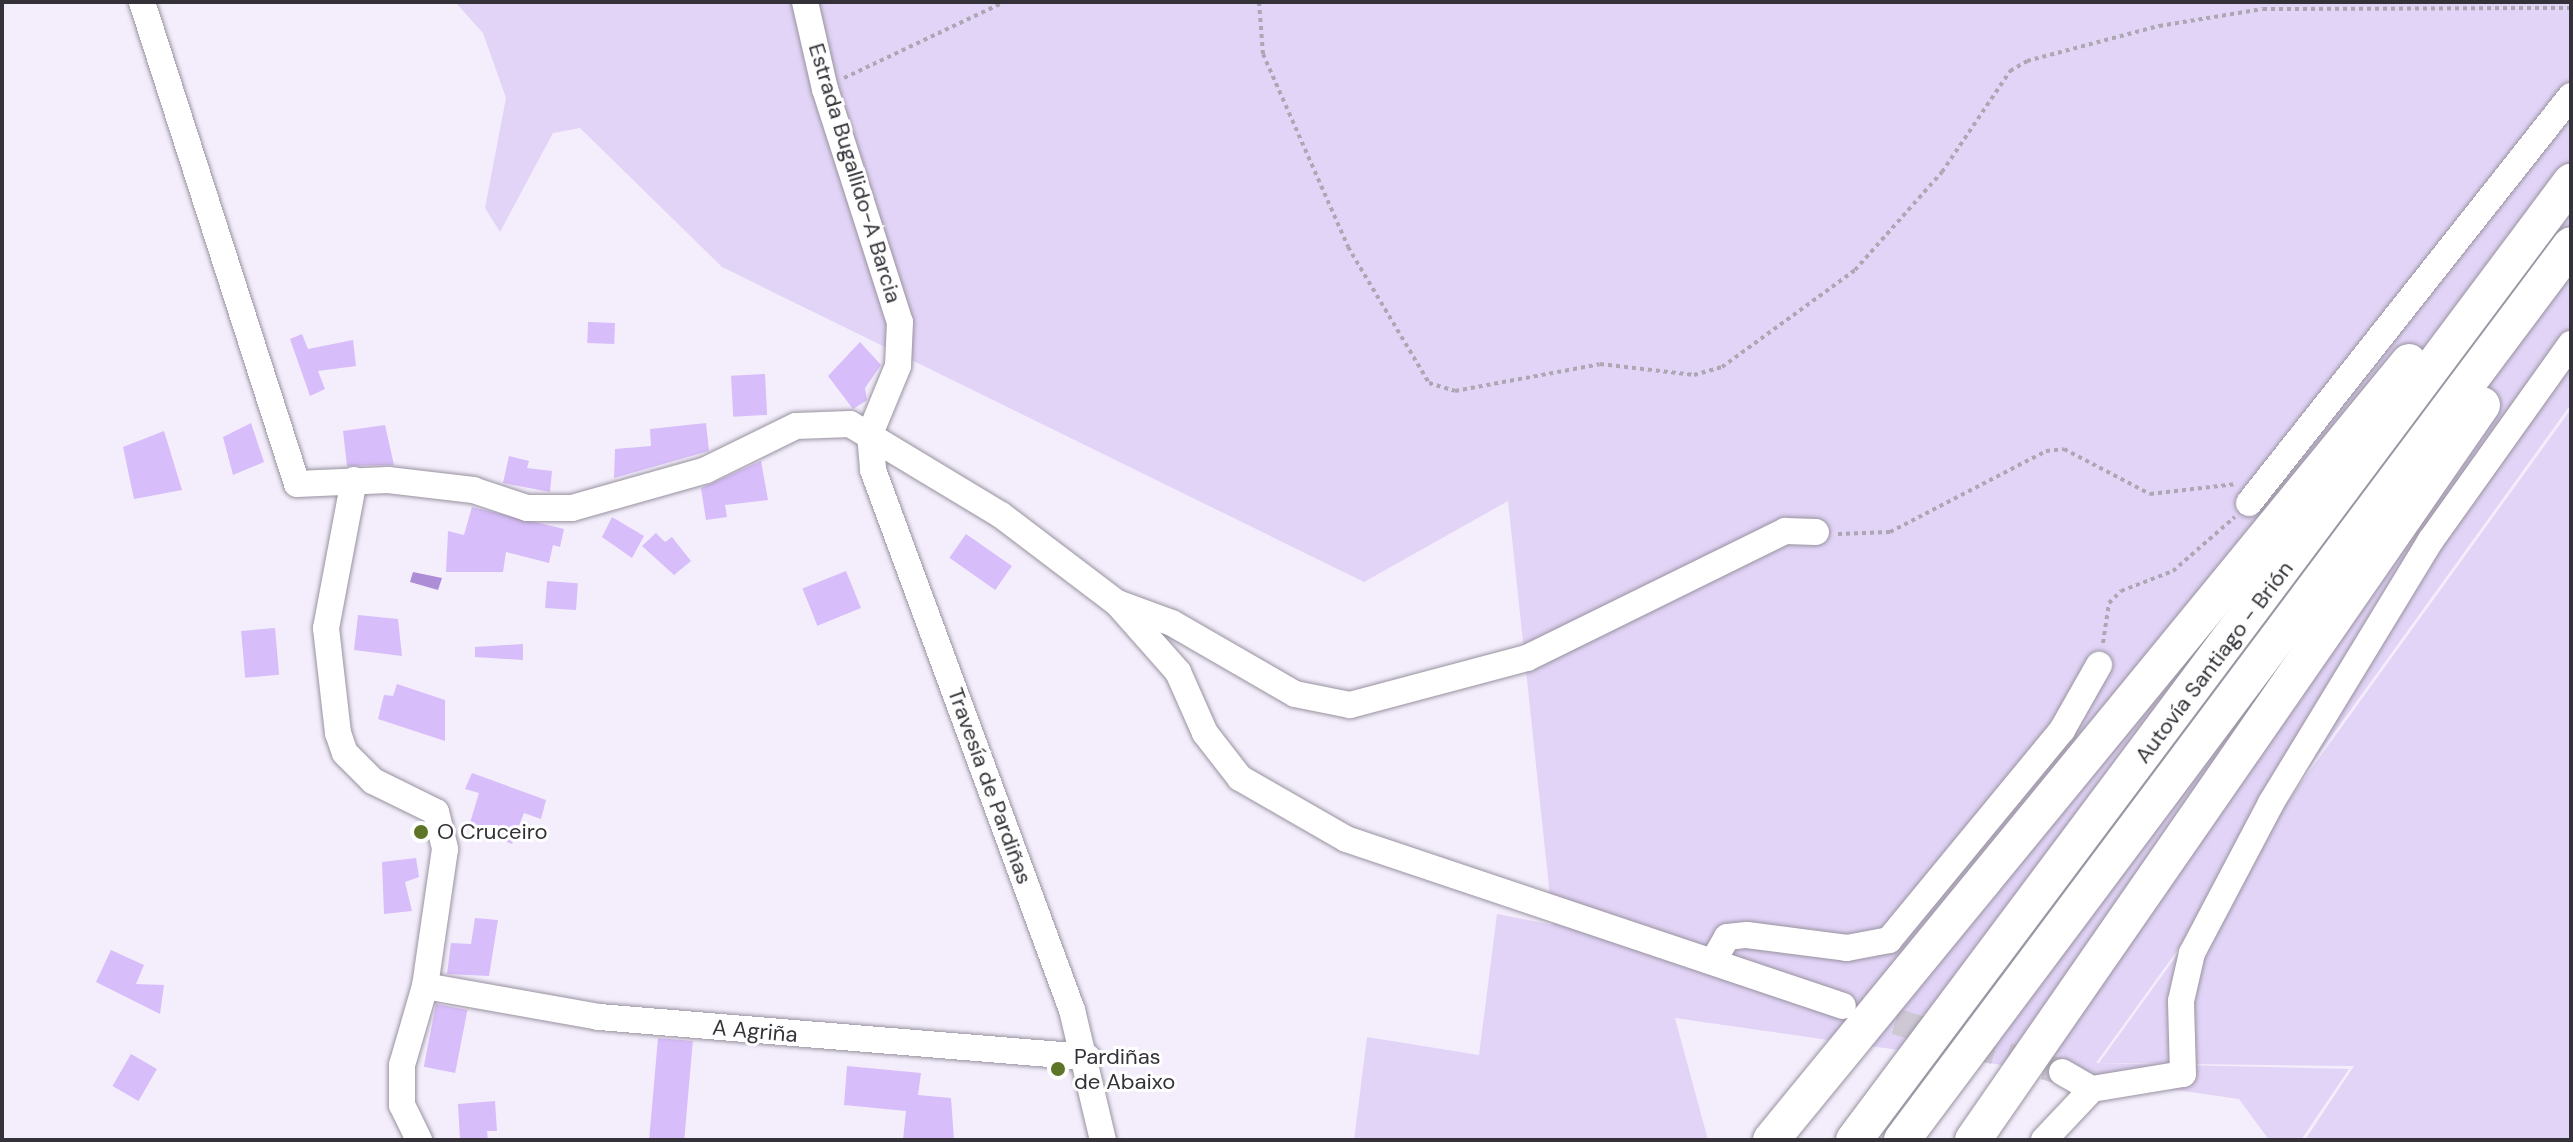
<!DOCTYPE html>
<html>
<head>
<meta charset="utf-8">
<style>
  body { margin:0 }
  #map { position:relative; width:2573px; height:1142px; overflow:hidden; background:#f4eefc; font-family:"DM Sans",sans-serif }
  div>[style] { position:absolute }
  .green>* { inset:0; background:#e2d4f7 }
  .water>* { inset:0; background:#ae8dd7 }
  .building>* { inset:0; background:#d7bdfa; transform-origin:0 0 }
  .minor-tunnel>* { height:26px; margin-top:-13px; transform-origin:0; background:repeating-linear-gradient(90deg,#cec8d5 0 26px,transparent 0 39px) }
  .path>* { height:4px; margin-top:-2px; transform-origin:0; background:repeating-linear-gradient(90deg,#aca7b2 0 4px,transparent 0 8px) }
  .roads { filter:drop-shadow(0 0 2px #98929f) drop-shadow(0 0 2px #98929f) }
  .minor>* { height:26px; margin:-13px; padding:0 13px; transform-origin:13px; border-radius:13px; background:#fff }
  .highway>* { height:36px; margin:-18px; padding:0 18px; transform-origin:18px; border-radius:18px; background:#fff }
  .dots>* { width:22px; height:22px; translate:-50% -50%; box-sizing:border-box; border:4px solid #fefefe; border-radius:50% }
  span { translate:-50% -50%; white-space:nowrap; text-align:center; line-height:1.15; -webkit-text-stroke:6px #fefefe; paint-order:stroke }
  .street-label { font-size:22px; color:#343238 }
  .poi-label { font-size:22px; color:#343238 }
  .left { translate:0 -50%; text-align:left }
  .frame { position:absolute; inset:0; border:4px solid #343238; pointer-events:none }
</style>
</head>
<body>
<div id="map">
  <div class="green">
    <div style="clip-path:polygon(455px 2px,2571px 2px,2571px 404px,2096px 1063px,2349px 1069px,2301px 1140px,2269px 1140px,2239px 1099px,1675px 1018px,1708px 1140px,1354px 1140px,1367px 1037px,1479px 1055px,1497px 914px,1553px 925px,1508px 501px,1364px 582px,722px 267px,580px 128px,553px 133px,500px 232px,485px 208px,506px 98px,483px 33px)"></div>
    <div style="clip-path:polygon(2571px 409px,2571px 1140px,2305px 1140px,2354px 1066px,2099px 1063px)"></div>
  </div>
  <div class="water">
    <div style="clip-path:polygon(413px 572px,442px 578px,438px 590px,410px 582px)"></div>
  </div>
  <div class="building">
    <div style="left:588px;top:322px;width:27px;height:21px;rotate:2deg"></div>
    <div style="clip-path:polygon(302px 334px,308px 349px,353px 340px,356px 366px,318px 371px,325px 389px,310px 396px,290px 339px)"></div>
    <div style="clip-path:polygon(860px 342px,881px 365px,865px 388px,867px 400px,853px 409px,828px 376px)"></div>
    <div style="left:765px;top:374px;width:41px;height:34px;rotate:87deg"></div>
    <div style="clip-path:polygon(251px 423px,264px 462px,233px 475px,223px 437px)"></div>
    <div style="clip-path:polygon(706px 423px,709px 451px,614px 478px,615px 449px,651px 446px,650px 429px)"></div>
    <div style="clip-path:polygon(385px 425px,394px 465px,347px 466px,343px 431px)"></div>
    <div style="clip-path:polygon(164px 431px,182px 490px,134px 499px,123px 447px)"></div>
    <div style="clip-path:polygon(509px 456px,529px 461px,527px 468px,552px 471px,550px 492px,503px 483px)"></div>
    <div style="clip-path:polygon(761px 461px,768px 500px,725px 505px,727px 517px,706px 520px,701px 488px)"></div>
    <div style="clip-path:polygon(472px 507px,564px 529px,560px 547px,553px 545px,549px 563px,506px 552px,503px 572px,446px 572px,448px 531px,464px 535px)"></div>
    <div style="clip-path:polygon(612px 517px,644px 536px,632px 558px,602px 537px)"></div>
    <div style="clip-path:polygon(656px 533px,665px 542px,672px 537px,691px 561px,674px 575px,642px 546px)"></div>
    <div style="left:966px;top:534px;width:56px;height:29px;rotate:35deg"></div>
    <div style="left:846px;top:571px;width:40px;height:47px;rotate:68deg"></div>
    <div style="left:547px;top:581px;width:31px;height:27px;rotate:4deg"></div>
    <div style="clip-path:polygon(358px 615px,398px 619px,402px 656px,354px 650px)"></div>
    <div style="left:275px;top:628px;width:47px;height:34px;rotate:85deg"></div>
    <div style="clip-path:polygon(523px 644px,523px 660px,475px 657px,475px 647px)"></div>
    <div style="clip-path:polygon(397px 684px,445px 700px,445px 741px,378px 719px,384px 695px,393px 696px)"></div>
    <div style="clip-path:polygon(472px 773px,546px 800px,541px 819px,524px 813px,512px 844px,469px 826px,479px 793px,465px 789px)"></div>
    <div style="clip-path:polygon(416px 858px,419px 877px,405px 882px,412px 911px,384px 914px,382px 862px)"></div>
    <div style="clip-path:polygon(475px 918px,498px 920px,489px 976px,447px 974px,451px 943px,471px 944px)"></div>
    <div style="clip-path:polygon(111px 950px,144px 965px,136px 984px,164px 985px,160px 1014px,96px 982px)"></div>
    <div style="left:436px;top:1004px;width:32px;height:64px;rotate:11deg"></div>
    <div style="left:658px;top:1038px;width:35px;height:102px;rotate:5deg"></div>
    <div style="left:131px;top:1054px;width:30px;height:37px;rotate:30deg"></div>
    <div style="clip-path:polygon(847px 1066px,921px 1073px,918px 1095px,951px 1098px,954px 1140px,903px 1140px,906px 1111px,844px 1105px)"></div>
    <div style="clip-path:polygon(495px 1101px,497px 1131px,487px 1131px,488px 1140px,460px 1140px,458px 1104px)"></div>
  </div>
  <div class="minor-tunnel">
    <div style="left:1858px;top:1010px;width:213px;rotate:16.9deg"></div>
  </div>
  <div class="path">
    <div style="left:1259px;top:2px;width:52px;rotate:85.6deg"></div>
    <div style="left:1263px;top:54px;width:211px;rotate:66.2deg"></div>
    <div style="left:1348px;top:247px;width:158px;rotate:59.2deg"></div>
    <div style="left:1429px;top:383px;width:27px;rotate:17deg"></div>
    <div style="left:1455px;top:391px;width:147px;rotate:-10.5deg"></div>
    <div style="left:1600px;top:364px;width:95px;rotate:6.7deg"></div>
    <div style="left:1694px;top:375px;width:29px;rotate:-16deg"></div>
    <div style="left:1722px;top:367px;width:165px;rotate:-36.1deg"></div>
    <div style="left:1855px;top:270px;width:131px;rotate:-48.4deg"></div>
    <div style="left:1942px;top:172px;width:122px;rotate:-56deg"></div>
    <div style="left:2010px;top:71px;width:20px;rotate:-30deg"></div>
    <div style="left:2027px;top:61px;width:137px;rotate:-14.9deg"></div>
    <div style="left:2159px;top:26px;width:105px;rotate:-9.3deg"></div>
    <div style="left:2263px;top:9px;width:308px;rotate:-0.2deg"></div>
    <div style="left:844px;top:78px;width:177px;rotate:-25.4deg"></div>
    <div style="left:1838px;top:534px;width:52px;rotate:-2.2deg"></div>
    <div style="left:1890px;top:532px;width:176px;rotate:-27.4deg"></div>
    <div style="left:2046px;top:451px;width:18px;rotate:-6deg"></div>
    <div style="left:2064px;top:449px;width:97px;rotate:27.6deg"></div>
    <div style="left:2150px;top:494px;width:87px;rotate:-6.6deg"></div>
    <div style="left:2103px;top:643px;width:40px;rotate:-81.5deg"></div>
    <div style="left:2109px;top:603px;width:17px;rotate:-45deg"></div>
    <div style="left:2121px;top:591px;width:56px;rotate:-21deg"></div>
    <div style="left:2173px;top:571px;width:82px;rotate:-41.1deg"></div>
  </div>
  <div class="roads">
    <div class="minor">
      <div style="left:142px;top:2px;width:506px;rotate:72.17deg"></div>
      <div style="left:297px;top:484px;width:91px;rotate:-2.5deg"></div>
      <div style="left:388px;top:480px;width:86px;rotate:6.7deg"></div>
      <div style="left:473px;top:490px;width:57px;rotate:18.4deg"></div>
      <div style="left:527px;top:508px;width:45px"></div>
      <div style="left:572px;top:508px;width:139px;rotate:-15.8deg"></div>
      <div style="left:706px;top:470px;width:100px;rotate:-26.1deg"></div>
      <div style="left:796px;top:426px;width:54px;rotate:-2.1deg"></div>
      <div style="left:850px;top:424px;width:176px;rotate:31.1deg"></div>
      <div style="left:1001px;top:515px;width:146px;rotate:37.2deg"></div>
      <div style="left:1117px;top:603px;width:92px;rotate:48.5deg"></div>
      <div style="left:1178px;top:672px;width:67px;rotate:66.1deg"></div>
      <div style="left:1205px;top:733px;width:57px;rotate:52.1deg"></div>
      <div style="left:1240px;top:778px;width:122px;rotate:29.9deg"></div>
      <div style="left:1346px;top:839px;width:524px;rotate:18.57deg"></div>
      <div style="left:805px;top:2px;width:89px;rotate:77.1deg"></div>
      <div style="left:825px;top:89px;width:245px;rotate:72.2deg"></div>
      <div style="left:900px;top:322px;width:44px;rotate:92.6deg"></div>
      <div style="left:898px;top:366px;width:74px;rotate:112.4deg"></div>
      <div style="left:870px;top:434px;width:36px;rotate:85deg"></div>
      <div style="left:873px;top:470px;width:576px;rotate:69.77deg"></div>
      <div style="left:1072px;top:1010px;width:134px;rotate:76.6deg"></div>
      <div style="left:354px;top:480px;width:151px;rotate:100.7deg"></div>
      <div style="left:326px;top:628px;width:106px;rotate:83.5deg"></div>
      <div style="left:338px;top:733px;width:21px;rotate:71deg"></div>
      <div style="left:345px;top:753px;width:40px;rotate:45deg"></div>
      <div style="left:373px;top:781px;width:70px;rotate:26.2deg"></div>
      <div style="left:436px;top:812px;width:38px;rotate:76deg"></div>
      <div style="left:445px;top:849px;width:138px;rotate:98.3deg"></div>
      <div style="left:425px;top:986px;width:82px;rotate:106.2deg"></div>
      <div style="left:402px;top:1065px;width:40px;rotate:90deg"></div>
      <div style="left:402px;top:1105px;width:39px;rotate:64deg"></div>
      <div style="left:2249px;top:503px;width:519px;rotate:-51.65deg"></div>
      <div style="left:1120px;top:604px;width:55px;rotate:20.1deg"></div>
      <div style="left:1172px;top:623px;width:142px;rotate:30deg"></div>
      <div style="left:1295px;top:694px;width:56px;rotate:11.3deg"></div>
      <div style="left:1350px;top:705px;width:183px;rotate:-14.9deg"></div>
      <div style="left:1527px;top:658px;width:288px;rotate:-26.2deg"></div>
      <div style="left:1785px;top:531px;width:31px;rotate:2deg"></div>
      <div style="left:1715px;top:958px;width:24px;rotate:-60deg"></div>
      <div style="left:1727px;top:937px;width:20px;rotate:-6deg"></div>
      <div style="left:1747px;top:935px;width:101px;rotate:7.4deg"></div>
      <div style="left:1847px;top:948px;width:43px;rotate:-10.8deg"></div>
      <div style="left:1889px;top:940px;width:272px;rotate:-50.5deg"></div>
      <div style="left:2062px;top:730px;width:75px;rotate:-60.4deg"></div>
      <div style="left:425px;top:986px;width:177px;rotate:10.1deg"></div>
      <div style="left:599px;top:1017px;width:490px;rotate:4.7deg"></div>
      <div style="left:2062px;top:1072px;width:34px;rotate:30deg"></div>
      <div style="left:2044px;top:1140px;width:70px;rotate:-46.7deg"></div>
      <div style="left:2092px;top:1089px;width:92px;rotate:-9.4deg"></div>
      <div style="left:2183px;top:1074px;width:73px;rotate:-91.6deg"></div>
      <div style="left:2181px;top:1001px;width:49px;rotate:-77.1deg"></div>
      <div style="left:2192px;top:953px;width:170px;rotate:-62.2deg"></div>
      <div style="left:2271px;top:803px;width:308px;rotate:-58.7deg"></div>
      <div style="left:2431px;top:540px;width:241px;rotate:-54.5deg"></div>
    </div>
    <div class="highway">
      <div style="left:1771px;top:1140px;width:1006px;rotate:-50.65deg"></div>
      <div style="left:1854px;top:1140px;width:1197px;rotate:-53.19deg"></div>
      <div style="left:1902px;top:1140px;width:1117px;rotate:-53.22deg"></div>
      <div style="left:1973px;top:1140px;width:894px;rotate:-55.3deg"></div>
    </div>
  </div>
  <div class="dots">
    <div style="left:421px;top:832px;background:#5e7426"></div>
    <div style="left:1058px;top:1069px;background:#5e7426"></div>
  </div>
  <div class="street-label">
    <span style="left:855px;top:173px;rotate:73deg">Estrada Bugallido-A Barcia</span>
    <span style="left:2214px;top:662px;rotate:-53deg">Autovía Santiago - Brión</span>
    <span style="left:990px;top:786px;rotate:70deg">Travesía de Pardiñas</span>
    <span style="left:755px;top:1031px;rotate:5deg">A Agriña</span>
  </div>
  <div class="poi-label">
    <span class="left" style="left:437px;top:832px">O Cruceiro</span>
    <span class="left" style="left:1074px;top:1069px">Pardiñas<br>de Abaixo</span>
  </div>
  <div class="frame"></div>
</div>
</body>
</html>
